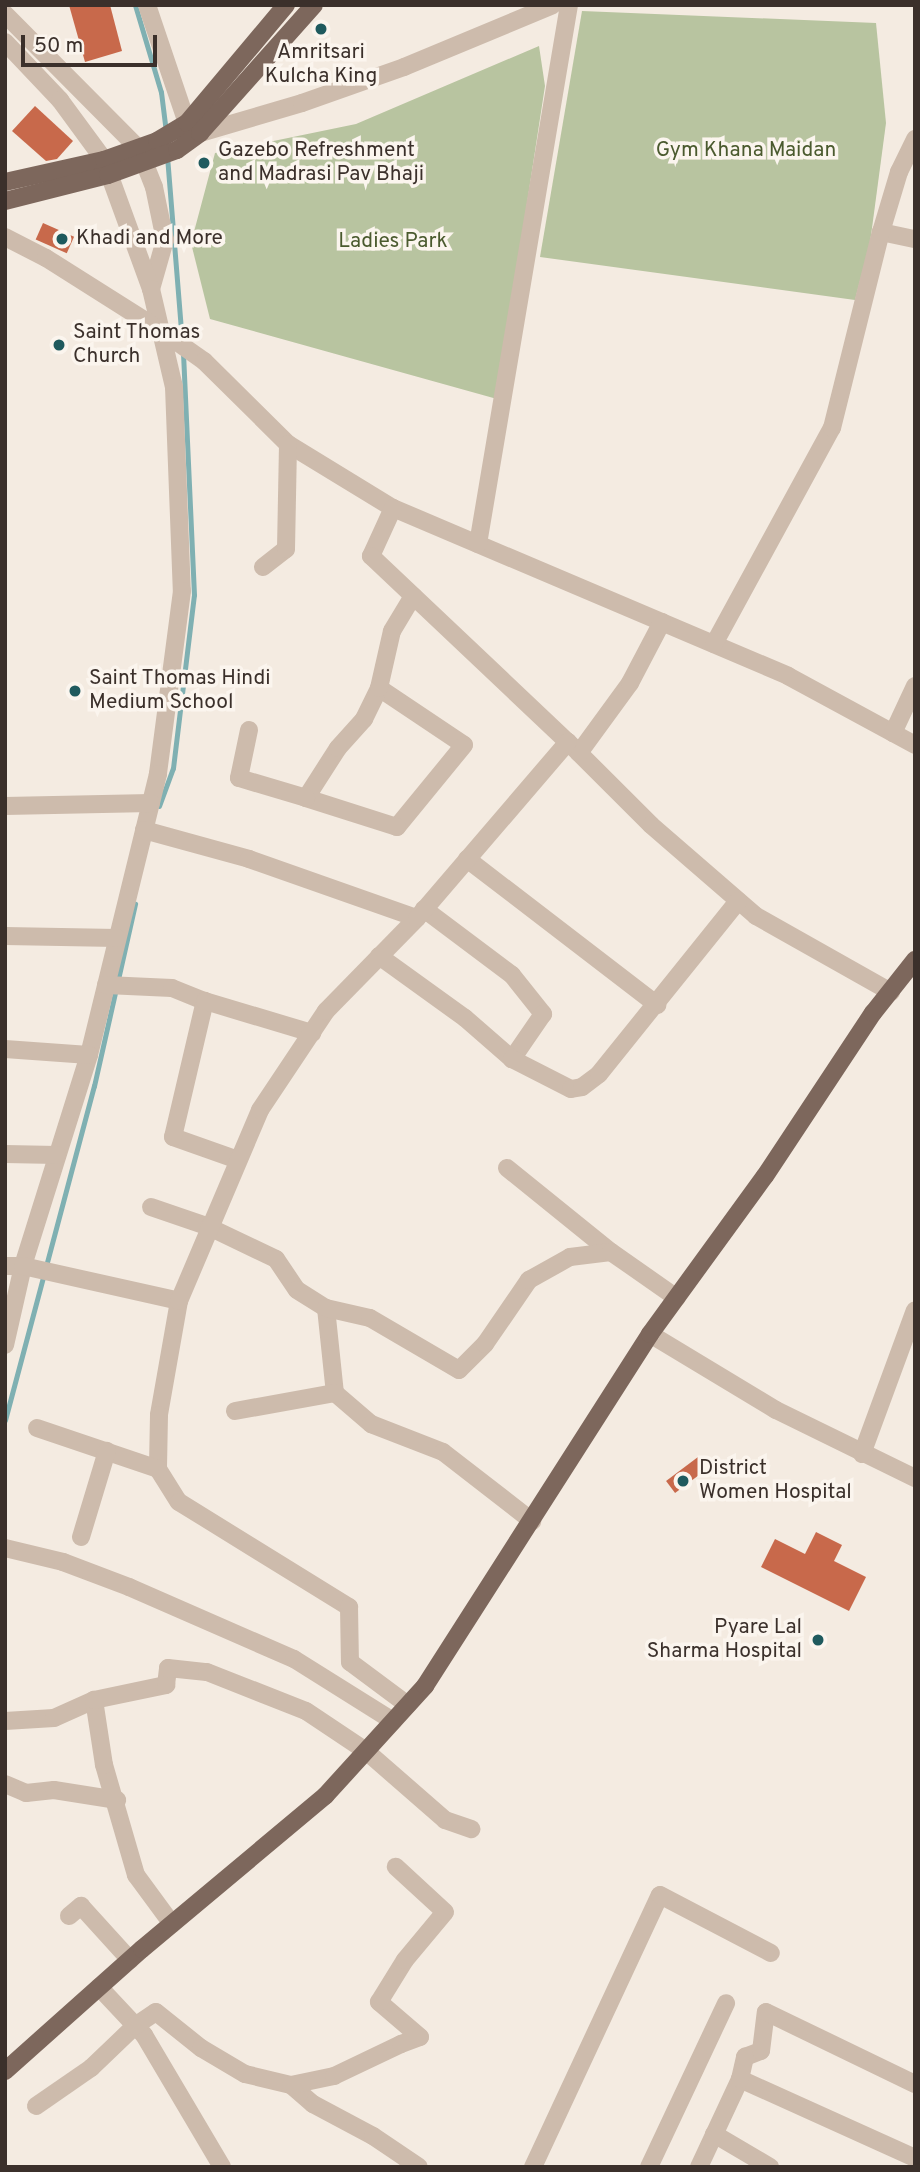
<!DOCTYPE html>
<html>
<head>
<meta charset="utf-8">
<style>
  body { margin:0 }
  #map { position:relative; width:920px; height:2172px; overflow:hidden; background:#f4ebe1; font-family:Overpass,sans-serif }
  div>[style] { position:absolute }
  .green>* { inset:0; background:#b8c4a0 }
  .stream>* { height:5px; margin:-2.5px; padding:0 2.5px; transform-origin:2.5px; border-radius:2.5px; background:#7fb0b2 }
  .building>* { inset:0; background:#c8694b; transform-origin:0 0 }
  .minor>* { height:18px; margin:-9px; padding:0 9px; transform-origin:9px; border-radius:9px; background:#cdbbac }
  .major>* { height:18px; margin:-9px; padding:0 9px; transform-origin:9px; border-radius:9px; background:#7d675c }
  .dots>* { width:19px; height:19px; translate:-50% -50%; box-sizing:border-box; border:4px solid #fbf5ee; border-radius:50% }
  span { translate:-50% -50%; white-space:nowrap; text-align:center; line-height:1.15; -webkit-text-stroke:7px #fbf5ee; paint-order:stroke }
  .poi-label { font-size:21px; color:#3b302b }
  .left { translate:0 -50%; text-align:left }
  .right { translate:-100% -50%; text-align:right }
  .park-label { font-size:21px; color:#4a5a2e }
  .frame { position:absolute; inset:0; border:7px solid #3b302b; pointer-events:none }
  .scale { position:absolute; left:21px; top:35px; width:136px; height:32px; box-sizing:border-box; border:4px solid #3b302b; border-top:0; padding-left:9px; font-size:21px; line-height:24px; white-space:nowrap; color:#3b302b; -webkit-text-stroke:5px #fbf5ee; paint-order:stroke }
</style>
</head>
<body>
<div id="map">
  <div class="green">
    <div style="clip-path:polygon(582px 11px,876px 23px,886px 123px,870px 243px,855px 300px,540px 257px)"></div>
    <div style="clip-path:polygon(539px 46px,545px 86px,497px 399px,210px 319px,191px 243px,215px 153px,356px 124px)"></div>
  </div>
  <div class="stream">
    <div style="left:135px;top:5px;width:91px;rotate:73.4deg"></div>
    <div style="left:161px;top:92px;width:40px;rotate:82.9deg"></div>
    <div style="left:167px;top:156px;width:186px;rotate:85.4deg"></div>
    <div style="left:159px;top:806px;width:40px;rotate:-69.8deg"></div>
    <div style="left:173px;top:768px;width:174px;rotate:-83.1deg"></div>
    <div style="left:194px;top:595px;width:244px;rotate:-92.6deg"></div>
    <div style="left:5px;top:1420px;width:346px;rotate:-75.1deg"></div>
    <div style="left:94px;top:1086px;width:187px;rotate:-77.3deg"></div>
  </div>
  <div class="building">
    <div style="clip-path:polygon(69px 5px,110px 5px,122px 51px,85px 62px)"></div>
    <div style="clip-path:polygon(35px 106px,73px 141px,57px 159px,46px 161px,12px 131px)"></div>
    <div style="left:43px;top:223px;width:34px;height:18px;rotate:24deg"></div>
    <div style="left:698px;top:1457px;width:15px;height:40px;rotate:53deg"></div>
    <div style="clip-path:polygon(816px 1532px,842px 1545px,834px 1561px,866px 1577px,849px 1611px,761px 1567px,775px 1539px,805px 1554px)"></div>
  </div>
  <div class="minor">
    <div style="left:147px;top:5px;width:125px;rotate:71.3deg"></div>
    <div style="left:187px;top:123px;width:16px;rotate:38deg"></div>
    <div style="left:200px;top:133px;width:106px;rotate:-16.4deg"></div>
    <div style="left:302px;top:103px;width:108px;rotate:-19.4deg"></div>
    <div style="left:404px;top:67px;width:161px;rotate:-22.6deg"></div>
    <div style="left:5px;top:14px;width:190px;rotate:45.2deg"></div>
    <div style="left:139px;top:149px;width:41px;rotate:68.5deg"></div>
    <div style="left:154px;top:187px;width:54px;rotate:78.3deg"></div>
    <div style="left:165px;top:240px;width:51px;rotate:105.9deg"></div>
    <div style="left:5px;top:42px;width:80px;rotate:46.5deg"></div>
    <div style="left:60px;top:100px;width:74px;rotate:53.7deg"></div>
    <div style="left:104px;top:160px;width:137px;rotate:70deg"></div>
    <div style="left:151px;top:289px;width:101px;rotate:76.8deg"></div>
    <div style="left:174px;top:387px;width:204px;rotate:87.8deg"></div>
    <div style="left:182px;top:591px;width:185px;rotate:97.5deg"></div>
    <div style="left:158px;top:774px;width:289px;rotate:103.8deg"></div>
    <div style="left:89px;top:1055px;width:221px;rotate:107.4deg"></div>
    <div style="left:23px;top:1266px;width:81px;rotate:102.8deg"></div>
    <div style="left:881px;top:232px;width:35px;rotate:12deg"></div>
    <div style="left:5px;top:237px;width:46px;rotate:27.1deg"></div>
    <div style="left:46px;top:258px;width:135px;rotate:32.3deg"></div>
    <div style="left:160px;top:330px;width:54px;rotate:35.2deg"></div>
    <div style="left:204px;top:361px;width:118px;rotate:44.7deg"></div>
    <div style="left:288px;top:444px;width:123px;rotate:31.4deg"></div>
    <div style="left:393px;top:508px;width:429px;rotate:23deg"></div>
    <div style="left:788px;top:676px;width:145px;rotate:28.5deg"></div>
    <div style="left:393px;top:508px;width:53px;rotate:114.6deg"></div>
    <div style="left:371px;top:556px;width:271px;rotate:43.4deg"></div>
    <div style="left:568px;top:742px;width:117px;rotate:45deg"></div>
    <div style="left:651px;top:825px;width:139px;rotate:40.9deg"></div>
    <div style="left:756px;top:916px;width:155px;rotate:29.4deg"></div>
    <div style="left:478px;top:544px;width:547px;rotate:-80.42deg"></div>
    <div style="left:263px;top:567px;width:29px;rotate:-38deg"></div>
    <div style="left:286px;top:549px;width:105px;rotate:-88.9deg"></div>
    <div style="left:714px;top:644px;width:246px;rotate:-61.4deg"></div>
    <div style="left:832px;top:428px;width:202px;rotate:-76deg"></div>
    <div style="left:881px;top:232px;width:63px;rotate:-73.3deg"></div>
    <div style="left:899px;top:172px;width:37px;rotate:-64deg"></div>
    <div style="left:379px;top:688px;width:102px;rotate:33.8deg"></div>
    <div style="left:464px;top:745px;width:106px;rotate:129.3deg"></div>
    <div style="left:397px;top:827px;width:96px;rotate:-162.3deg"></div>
    <div style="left:306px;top:798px;width:59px;rotate:-57.4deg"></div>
    <div style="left:338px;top:748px;width:39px;rotate:-48deg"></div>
    <div style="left:364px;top:719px;width:34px;rotate:-64deg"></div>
    <div style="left:379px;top:688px;width:58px;rotate:-77.2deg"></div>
    <div style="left:392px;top:631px;width:41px;rotate:-59deg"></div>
    <div style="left:249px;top:730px;width:49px;rotate:101.8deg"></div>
    <div style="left:239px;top:778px;width:70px;rotate:16.6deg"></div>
    <div style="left:893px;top:733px;width:52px;rotate:-64.9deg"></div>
    <div style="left:579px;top:753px;width:87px;rotate:-53.9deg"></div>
    <div style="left:630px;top:683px;width:69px;rotate:-62.3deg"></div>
    <div style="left:5px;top:806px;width:146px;rotate:-1.2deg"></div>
    <div style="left:144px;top:830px;width:109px;rotate:15.4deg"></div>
    <div style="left:249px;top:859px;width:178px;rotate:19.4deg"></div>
    <div style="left:467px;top:859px;width:240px;rotate:37.5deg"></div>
    <div style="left:424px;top:909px;width:110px;rotate:36.9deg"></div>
    <div style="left:512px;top:975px;width:50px;rotate:51.5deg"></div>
    <div style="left:543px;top:1014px;width:55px;rotate:124.6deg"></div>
    <div style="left:5px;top:936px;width:112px;rotate:1deg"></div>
    <div style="left:379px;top:956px;width:106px;rotate:35.8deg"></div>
    <div style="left:465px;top:1018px;width:62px;rotate:41.1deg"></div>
    <div style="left:512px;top:1059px;width:66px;rotate:27deg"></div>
    <div style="left:571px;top:1089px;width:11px;rotate:-10deg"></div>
    <div style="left:582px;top:1087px;width:21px;rotate:-37deg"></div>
    <div style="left:599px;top:1074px;width:222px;rotate:-51.2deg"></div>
    <div style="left:106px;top:985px;width:66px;rotate:2.6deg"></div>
    <div style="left:172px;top:988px;width:35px;rotate:22deg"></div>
    <div style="left:5px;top:1049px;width:84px;rotate:4.1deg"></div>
    <div style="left:5px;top:1154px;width:52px;rotate:1.1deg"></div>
    <div style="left:238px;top:1160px;width:69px;rotate:-160.5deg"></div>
    <div style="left:173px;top:1137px;width:140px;rotate:-76.8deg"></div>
    <div style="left:205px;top:1001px;width:112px;rotate:16.7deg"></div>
    <div style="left:507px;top:1168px;width:134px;rotate:38.9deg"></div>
    <div style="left:151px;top:1207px;width:61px;rotate:19deg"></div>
    <div style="left:209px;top:1227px;width:74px;rotate:25.5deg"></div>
    <div style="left:276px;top:1259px;width:37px;rotate:56deg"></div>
    <div style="left:297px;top:1290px;width:34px;rotate:32deg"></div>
    <div style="left:326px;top:1308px;width:85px;rotate:84deg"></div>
    <div style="left:335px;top:1393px;width:48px;rotate:40.7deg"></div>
    <div style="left:371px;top:1424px;width:77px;rotate:21.3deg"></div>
    <div style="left:443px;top:1452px;width:113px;rotate:37.8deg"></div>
    <div style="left:5px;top:1266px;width:18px"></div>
    <div style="left:23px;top:1266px;width:160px;rotate:12.6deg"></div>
    <div style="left:179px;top:1301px;width:116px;rotate:100deg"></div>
    <div style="left:159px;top:1415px;width:54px;rotate:91.1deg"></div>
    <div style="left:158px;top:1469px;width:39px;rotate:58deg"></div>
    <div style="left:179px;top:1502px;width:200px;rotate:31.7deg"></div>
    <div style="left:349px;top:1607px;width:55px;rotate:89deg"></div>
    <div style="left:350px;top:1662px;width:72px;rotate:36.6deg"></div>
    <div style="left:179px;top:1301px;width:207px;rotate:-67deg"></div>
    <div style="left:260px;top:1110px;width:119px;rotate:-56.3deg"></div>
    <div style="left:326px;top:1011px;width:130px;rotate:-45.6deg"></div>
    <div style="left:417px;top:918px;width:232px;rotate:-49.4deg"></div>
    <div style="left:326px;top:1308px;width:45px;rotate:12.8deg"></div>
    <div style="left:370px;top:1318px;width:103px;rotate:30.3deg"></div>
    <div style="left:459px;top:1370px;width:37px;rotate:-45deg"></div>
    <div style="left:485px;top:1344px;width:78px;rotate:-55.5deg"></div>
    <div style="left:529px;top:1280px;width:47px;rotate:-29.3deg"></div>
    <div style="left:570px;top:1257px;width:41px;rotate:-7deg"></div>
    <div style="left:611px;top:1252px;width:80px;rotate:34.9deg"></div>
    <div style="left:650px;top:1334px;width:147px;rotate:31.1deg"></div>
    <div style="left:776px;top:1410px;width:155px;rotate:26.1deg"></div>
    <div style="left:235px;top:1411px;width:102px;rotate:-10.2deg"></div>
    <div style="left:37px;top:1428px;width:128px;rotate:18.7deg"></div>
    <div style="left:862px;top:1454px;width:153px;rotate:-69.8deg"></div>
    <div style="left:81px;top:1537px;width:90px;rotate:-73.2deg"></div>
    <div style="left:5px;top:1548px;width:60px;rotate:13.6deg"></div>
    <div style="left:63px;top:1562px;width:71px;rotate:20.7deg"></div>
    <div style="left:129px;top:1587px;width:180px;rotate:23.6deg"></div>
    <div style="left:294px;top:1659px;width:117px;rotate:32.1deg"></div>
    <div style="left:5px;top:1721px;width:49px;rotate:-3.5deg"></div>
    <div style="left:54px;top:1718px;width:44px;rotate:-24.2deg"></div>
    <div style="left:5px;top:1784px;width:23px;rotate:23deg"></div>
    <div style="left:26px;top:1793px;width:28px;rotate:-6deg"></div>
    <div style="left:54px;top:1790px;width:64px;rotate:9deg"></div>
    <div style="left:69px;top:1916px;width:16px;rotate:-40deg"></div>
    <div style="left:81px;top:1906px;width:73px;rotate:47.8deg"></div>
    <div style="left:172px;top:1924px;width:61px;rotate:-126.3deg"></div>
    <div style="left:136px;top:1875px;width:115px;rotate:-106.2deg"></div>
    <div style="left:104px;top:1765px;width:66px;rotate:-98.7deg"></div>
    <div style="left:94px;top:1700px;width:74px;rotate:-11.8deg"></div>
    <div style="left:166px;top:1685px;width:17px;rotate:-83deg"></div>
    <div style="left:168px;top:1668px;width:39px;rotate:6deg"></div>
    <div style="left:207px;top:1672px;width:106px;rotate:21.5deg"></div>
    <div style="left:306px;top:1711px;width:72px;rotate:33.7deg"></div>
    <div style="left:366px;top:1751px;width:105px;rotate:41.1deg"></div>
    <div style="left:445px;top:1820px;width:28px;rotate:19deg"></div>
    <div style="left:99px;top:1987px;width:66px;rotate:46.8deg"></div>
    <div style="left:144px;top:2035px;width:153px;rotate:59.4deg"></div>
    <div style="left:740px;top:2079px;width:192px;rotate:24.3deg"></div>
    <div style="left:291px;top:2085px;width:29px;rotate:41deg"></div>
    <div style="left:313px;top:2104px;width:68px;rotate:28.1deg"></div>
    <div style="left:373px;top:2136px;width:55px;rotate:34deg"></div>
    <div style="left:36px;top:2106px;width:67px;rotate:-34.6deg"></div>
    <div style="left:91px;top:2068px;width:61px;rotate:-43.7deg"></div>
    <div style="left:135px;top:2026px;width:25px;rotate:-34deg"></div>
    <div style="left:156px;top:2012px;width:58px;rotate:38.7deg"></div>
    <div style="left:201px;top:2048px;width:51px;rotate:30.6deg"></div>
    <div style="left:245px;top:2074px;width:47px;rotate:13.4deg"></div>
    <div style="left:291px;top:2085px;width:44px;rotate:-11.8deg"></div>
    <div style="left:334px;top:2076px;width:74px;rotate:-25.5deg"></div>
    <div style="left:401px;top:2044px;width:20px;rotate:-20deg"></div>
    <div style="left:420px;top:2037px;width:54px;rotate:-139.5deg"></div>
    <div style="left:379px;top:2002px;width:49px;rotate:-58.2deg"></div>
    <div style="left:405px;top:1960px;width:62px;rotate:-50.2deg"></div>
    <div style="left:445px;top:1912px;width:67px;rotate:-137.4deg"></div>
    <div style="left:714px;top:2134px;width:65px;rotate:30.5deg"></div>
    <div style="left:533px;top:2167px;width:300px;rotate:-65deg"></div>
    <div style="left:660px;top:1895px;width:125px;rotate:27.6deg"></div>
    <div style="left:649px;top:2167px;width:181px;rotate:-64.8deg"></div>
    <div style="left:699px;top:2167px;width:97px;rotate:-65deg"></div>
    <div style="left:740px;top:2079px;width:23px;rotate:-77deg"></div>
    <div style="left:745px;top:2057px;width:17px;rotate:-21deg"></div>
    <div style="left:761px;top:2051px;width:39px;rotate:-83deg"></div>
    <div style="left:766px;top:2012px;width:165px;rotate:25.8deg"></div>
  </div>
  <div class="major">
    <div style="left:5px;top:182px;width:101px;rotate:-12.5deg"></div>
    <div style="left:104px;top:160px;width:56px;rotate:-19.7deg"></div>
    <div style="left:157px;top:141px;width:35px;rotate:-31deg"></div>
    <div style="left:187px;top:123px;width:154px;rotate:-50deg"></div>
    <div style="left:5px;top:201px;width:106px;rotate:-14.2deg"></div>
    <div style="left:108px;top:175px;width:73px;rotate:-19.9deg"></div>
    <div style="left:177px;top:150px;width:29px;rotate:-36deg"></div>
    <div style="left:200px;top:133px;width:171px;rotate:-48.3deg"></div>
    <div style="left:5px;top:2071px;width:183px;rotate:-41.7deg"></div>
    <div style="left:142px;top:1949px;width:239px;rotate:-39.9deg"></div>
    <div style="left:325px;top:1796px;width:149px;rotate:-47.7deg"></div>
    <div style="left:425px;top:1686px;width:418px;rotate:-57.4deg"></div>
    <div style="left:650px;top:1334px;width:195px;rotate:-54deg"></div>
    <div style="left:765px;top:1176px;width:196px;rotate:-56.5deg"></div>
    <div style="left:873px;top:1013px;width:68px;rotate:-51.6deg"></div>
  </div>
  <div class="dots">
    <div style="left:321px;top:29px;background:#1f5a5e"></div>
    <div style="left:204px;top:163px;background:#1f5a5e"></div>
    <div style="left:62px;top:239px;background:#1f5a5e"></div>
    <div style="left:59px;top:345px;background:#1f5a5e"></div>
    <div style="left:75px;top:691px;background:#1f5a5e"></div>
    <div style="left:683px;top:1481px;background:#1f5a5e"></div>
    <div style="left:818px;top:1640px;background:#1f5a5e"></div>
  </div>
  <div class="poi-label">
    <span style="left:321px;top:65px">Amritsari<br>Kulcha King‌‌‌</span>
    <span class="left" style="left:218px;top:163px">Gazebo Refreshment<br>and Madrasi Pav Bhaji</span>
    <span class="left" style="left:76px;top:239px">Khadi and More</span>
    <span class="left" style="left:73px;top:345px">Saint Thomas<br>Church</span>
    <span class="left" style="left:89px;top:691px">Saint Thomas Hindi<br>Medium School</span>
    <span class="left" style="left:699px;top:1481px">District<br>Women Hospital</span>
    <span class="right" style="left:802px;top:1640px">Pyare Lal<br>Sharma Hospital</span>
  </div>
  <div class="park-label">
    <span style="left:746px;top:151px">Gym Khana Maidan</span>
    <span style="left:393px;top:242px">Ladies Park</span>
  </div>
  <div class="frame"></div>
  <div class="scale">50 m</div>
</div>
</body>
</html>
